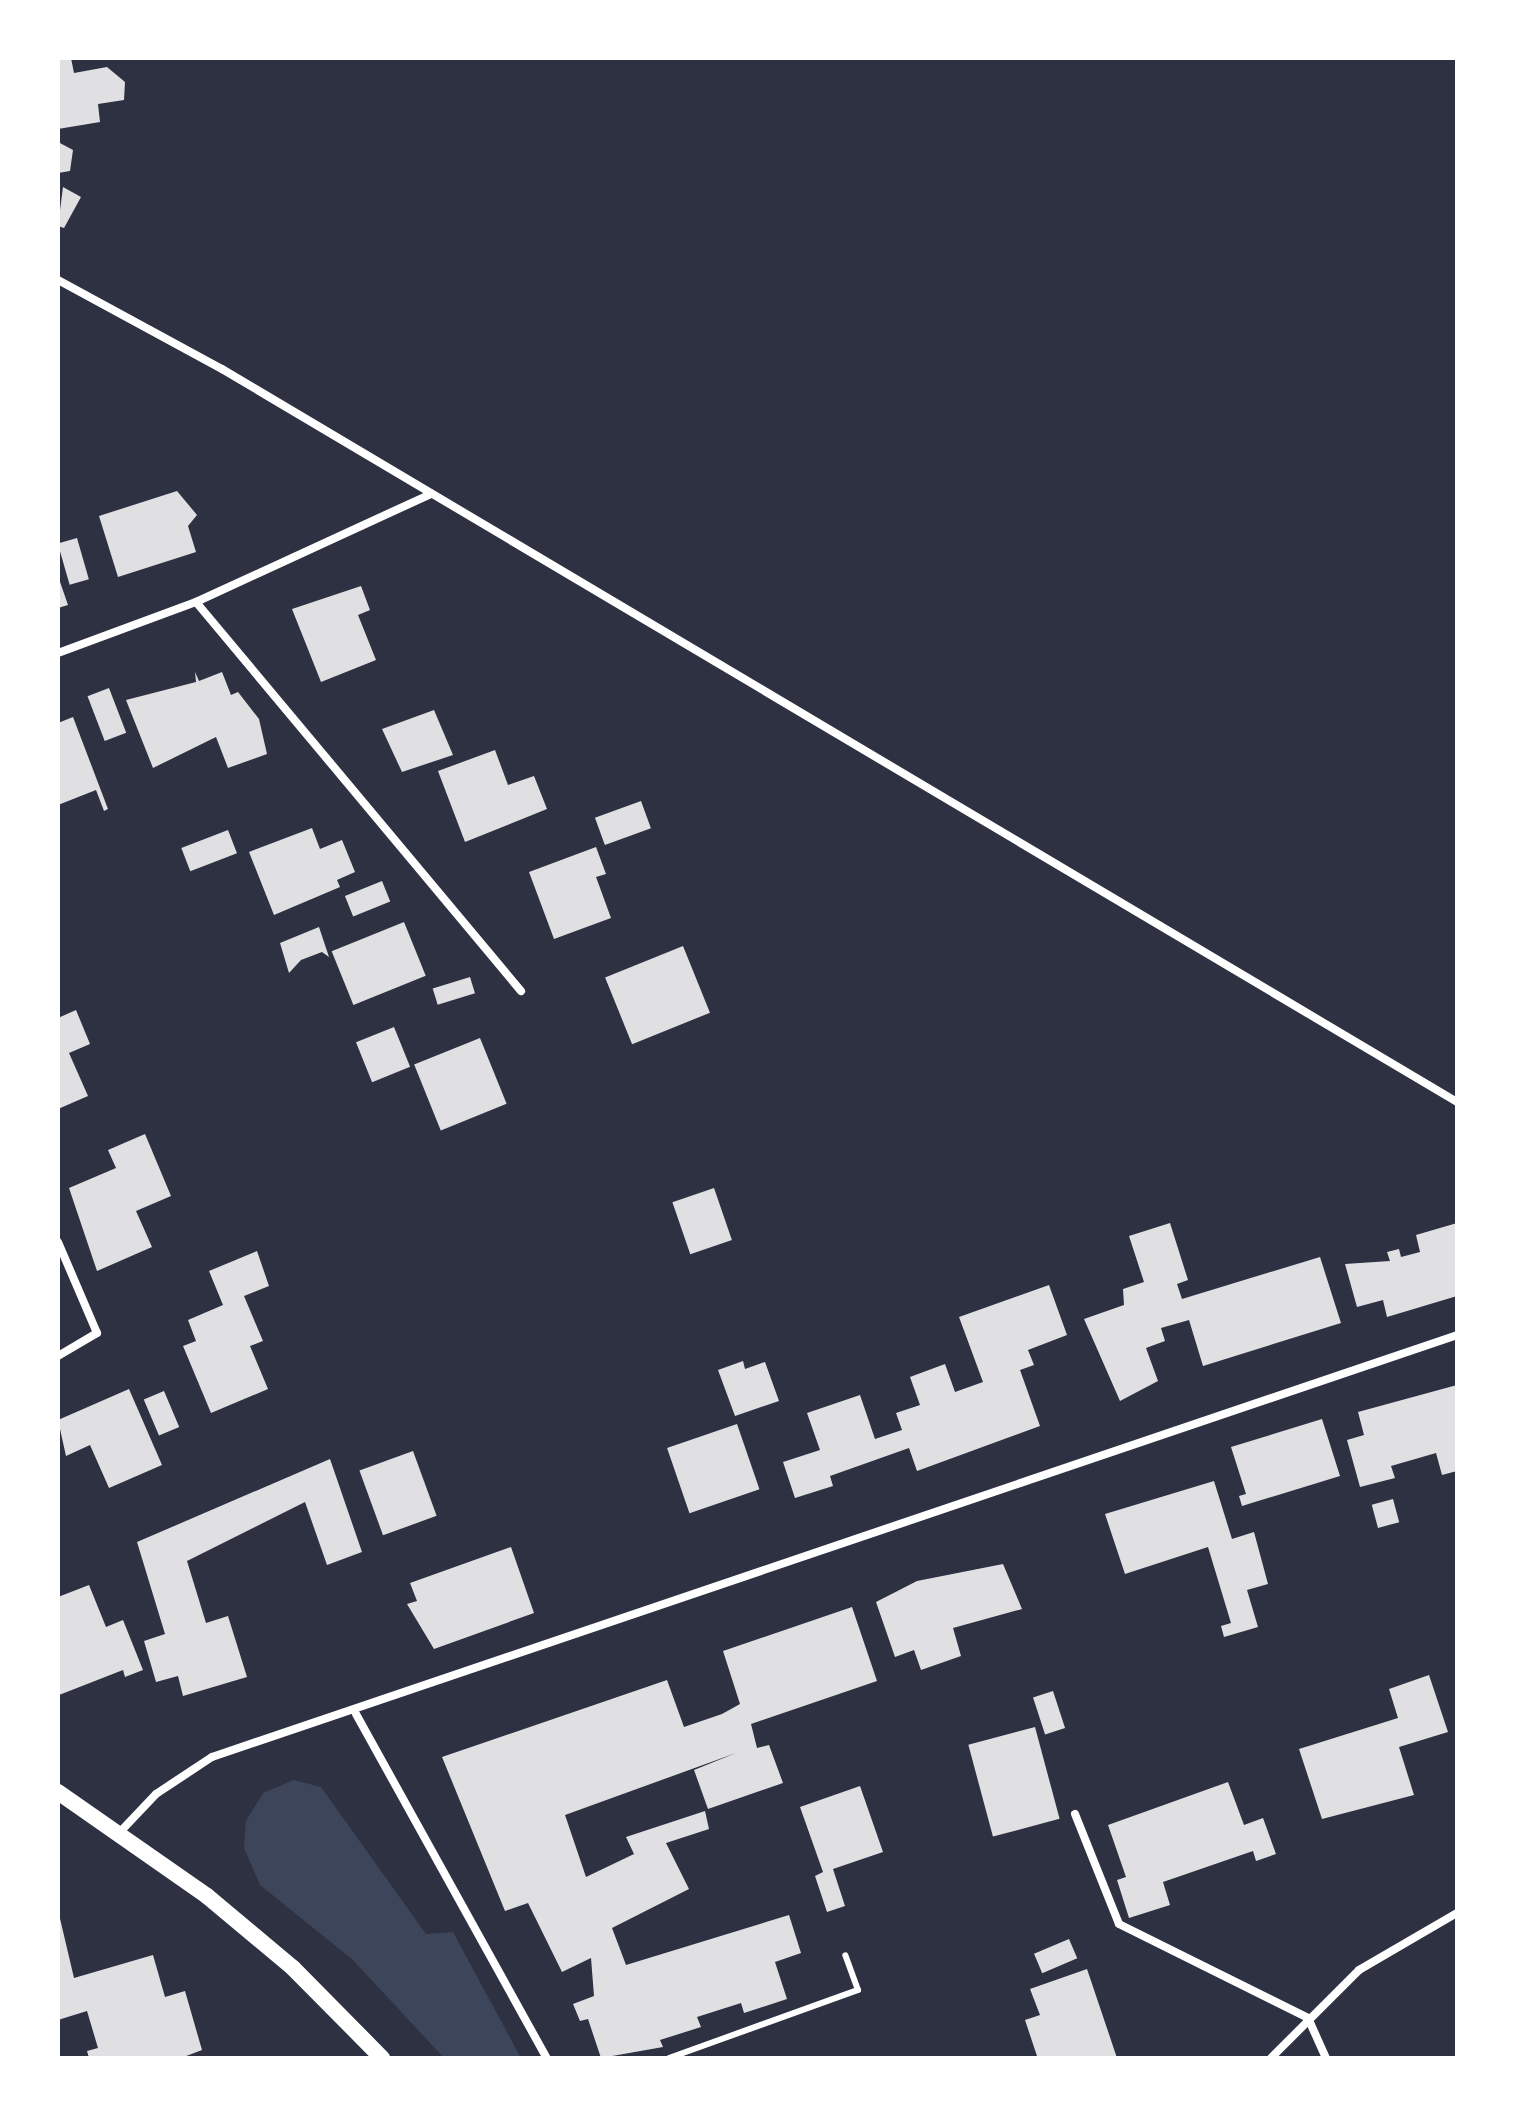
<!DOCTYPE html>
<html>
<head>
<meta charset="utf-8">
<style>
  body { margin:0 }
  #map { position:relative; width:1515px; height:2116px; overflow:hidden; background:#2d3142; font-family:"Asap Condensed",sans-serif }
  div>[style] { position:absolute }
  .green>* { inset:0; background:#3c4559 }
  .building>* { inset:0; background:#e0e0e3; transform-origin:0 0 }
  .service>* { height:6px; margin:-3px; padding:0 3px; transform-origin:3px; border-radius:3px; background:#fff }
  .minor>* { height:8px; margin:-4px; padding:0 4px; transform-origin:4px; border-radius:4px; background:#fff }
  .secondary>* { height:16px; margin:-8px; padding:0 8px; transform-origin:8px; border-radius:8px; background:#fff }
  span { translate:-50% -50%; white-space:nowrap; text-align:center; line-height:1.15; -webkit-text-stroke:8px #fff; paint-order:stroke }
  .frame { position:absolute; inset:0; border:60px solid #fff; pointer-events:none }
</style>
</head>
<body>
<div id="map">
  <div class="green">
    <div style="clip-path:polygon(294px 1780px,321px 1787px,426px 1934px,453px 1932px,521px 2058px,444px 2058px,353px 1960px,260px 1885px,244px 1848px,246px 1821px,263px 1793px)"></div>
  </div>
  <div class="building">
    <div style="clip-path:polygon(58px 58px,71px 58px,74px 73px,107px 67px,125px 82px,124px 100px,98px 104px,100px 122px,58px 129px)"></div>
    <div style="clip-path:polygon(58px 142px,73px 150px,70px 171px,58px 173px)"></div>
    <div style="clip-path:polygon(63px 187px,81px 197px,64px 228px,58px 226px)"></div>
    <div style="clip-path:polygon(177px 491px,197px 515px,188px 526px,196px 552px,118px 577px,99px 516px)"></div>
    <div style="left:77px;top:538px;width:43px;height:20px;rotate:74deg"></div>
    <div style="clip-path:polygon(58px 576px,68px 605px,58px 608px)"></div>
    <div style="clip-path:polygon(361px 586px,370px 610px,358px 615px,376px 660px,321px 682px,292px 609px)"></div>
    <div style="clip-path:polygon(195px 672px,199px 681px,222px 672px,231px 695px,238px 692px,259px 719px,267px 754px,228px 768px,216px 737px,153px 768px,126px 700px,196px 682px)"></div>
    <div style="left:109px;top:688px;width:48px;height:23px;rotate:69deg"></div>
    <div style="clip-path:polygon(434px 710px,453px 755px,402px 772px,382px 729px)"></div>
    <div style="clip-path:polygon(73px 717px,108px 809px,104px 811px,96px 790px,58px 805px,58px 723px)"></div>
    <div style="clip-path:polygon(495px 750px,508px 785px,534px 776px,547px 809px,465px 842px,438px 771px)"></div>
    <div style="left:641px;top:801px;width:29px;height:49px;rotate:70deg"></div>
    <div style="clip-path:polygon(312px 828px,320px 849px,342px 840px,355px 872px,337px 880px,340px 887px,274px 915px,249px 852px)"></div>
    <div style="left:228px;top:830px;width:25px;height:50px;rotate:69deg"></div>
    <div style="clip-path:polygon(596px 847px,606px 874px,596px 877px,611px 918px,554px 939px,529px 872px)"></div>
    <div style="left:382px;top:881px;width:22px;height:40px;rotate:68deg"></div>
    <div style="left:404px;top:922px;width:58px;height:78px;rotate:68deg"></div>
    <div style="clip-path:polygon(319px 927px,329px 957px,322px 952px,301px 960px,289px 973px,280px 943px)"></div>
    <div style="left:683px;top:946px;width:72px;height:84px;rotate:68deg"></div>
    <div style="left:470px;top:977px;width:17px;height:39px;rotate:73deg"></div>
    <div style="clip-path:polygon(76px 1010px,90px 1044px,69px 1053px,88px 1096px,58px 1109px,58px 1018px)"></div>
    <div style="left:394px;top:1027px;width:43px;height:41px;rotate:68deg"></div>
    <div style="left:480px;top:1038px;width:71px;height:71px;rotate:68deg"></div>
    <div style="clip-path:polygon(145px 1134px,171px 1196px,136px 1211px,152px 1247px,97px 1271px,69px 1188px,116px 1168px,108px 1150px)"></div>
    <div style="left:714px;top:1188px;width:55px;height:44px;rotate:71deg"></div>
    <div style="clip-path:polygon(1170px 1223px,1188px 1280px,1177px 1284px,1182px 1299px,1320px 1257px,1341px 1323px,1203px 1366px,1189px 1320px,1161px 1328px,1165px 1341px,1146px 1348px,1158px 1381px,1120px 1401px,1084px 1319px,1124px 1305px,1123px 1289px,1144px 1282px,1129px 1236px)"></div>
    <div style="clip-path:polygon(1457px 1223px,1457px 1296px,1387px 1317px,1383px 1300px,1357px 1307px,1345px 1264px,1390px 1261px,1387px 1252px,1399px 1249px,1401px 1257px,1420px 1252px,1416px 1235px)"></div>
    <div style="clip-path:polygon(257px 1251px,269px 1286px,244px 1296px,263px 1341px,250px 1346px,268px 1389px,211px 1413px,183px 1346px,196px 1341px,188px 1320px,223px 1305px,209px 1271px)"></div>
    <div style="clip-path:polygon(1049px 1285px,1067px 1335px,1028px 1350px,1034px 1365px,1020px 1370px,1040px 1426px,917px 1471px,909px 1448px,830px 1476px,833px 1486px,795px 1498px,783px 1462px,820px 1450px,807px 1413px,860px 1395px,875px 1439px,902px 1430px,896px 1413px,920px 1405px,910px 1377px,945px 1364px,955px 1392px,983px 1382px,959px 1317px)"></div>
    <div style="clip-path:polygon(743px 1361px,745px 1369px,765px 1362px,779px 1401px,735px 1416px,718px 1370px)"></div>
    <div style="clip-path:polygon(1457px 1385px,1457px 1471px,1442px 1475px,1436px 1453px,1391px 1466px,1395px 1478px,1360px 1487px,1347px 1440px,1364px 1435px,1358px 1412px)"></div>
    <div style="clip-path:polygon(129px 1389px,162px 1465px,109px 1488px,90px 1445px,66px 1456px,58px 1420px)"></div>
    <div style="left:164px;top:1391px;width:39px;height:22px;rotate:67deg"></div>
    <div style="clip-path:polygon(1322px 1419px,1340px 1476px,1242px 1506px,1239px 1496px,1246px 1494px,1231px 1447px)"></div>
    <div style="left:737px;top:1424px;width:69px;height:74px;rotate:71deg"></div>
    <div style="left:413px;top:1451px;width:69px;height:57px;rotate:70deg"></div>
    <div style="clip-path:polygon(330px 1459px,362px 1552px,327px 1565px,305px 1502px,187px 1561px,206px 1623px,228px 1616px,247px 1677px,183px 1696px,178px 1676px,156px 1682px,144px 1641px,165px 1634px,137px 1542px)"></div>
    <div style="clip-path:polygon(1214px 1481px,1232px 1539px,1254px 1532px,1268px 1584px,1247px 1590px,1258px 1627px,1224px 1637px,1221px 1626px,1231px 1623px,1208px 1547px,1125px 1574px,1105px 1514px)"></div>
    <div style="left:1393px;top:1499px;width:24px;height:22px;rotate:75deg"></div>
    <div style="clip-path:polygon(511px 1547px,534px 1613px,434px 1649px,407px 1604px,417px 1601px,410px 1583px)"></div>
    <div style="clip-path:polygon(1003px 1564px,1022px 1609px,953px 1628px,961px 1656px,921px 1670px,914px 1650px,895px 1657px,876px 1602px,917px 1581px)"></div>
    <div style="clip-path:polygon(89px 1585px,106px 1627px,123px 1620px,143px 1670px,125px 1677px,123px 1670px,59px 1695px,58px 1597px)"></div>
    <div style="clip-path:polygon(852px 1607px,877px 1681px,751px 1724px,757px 1748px,769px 1745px,783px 1783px,708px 1809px,694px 1770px,736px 1753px,565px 1815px,586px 1877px,634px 1854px,626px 1837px,705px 1811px,709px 1829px,666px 1843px,689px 1889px,612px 1928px,626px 1965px,789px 1915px,801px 1953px,775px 1962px,787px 1999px,744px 2013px,741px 2003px,697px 2017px,701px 2027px,660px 2040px,663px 2047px,601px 2058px,588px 2019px,580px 2021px,573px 2004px,594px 1996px,591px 1958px,562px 1972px,528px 1903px,505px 1911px,442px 1757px,667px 1680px,684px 1727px,722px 1714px,740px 1704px,723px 1651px)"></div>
    <div style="clip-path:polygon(1429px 1675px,1448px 1732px,1399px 1747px,1414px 1795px,1322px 1819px,1299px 1749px,1398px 1718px,1389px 1689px)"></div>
    <div style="left:1053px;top:1691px;width:39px;height:21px;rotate:72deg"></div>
    <div style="left:1035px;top:1727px;width:95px;height:69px;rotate:75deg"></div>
    <div style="clip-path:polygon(1228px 1782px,1244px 1825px,1263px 1818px,1276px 1854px,1256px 1861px,1253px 1851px,1163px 1882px,1170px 1905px,1129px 1918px,1117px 1880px,1126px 1877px,1108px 1825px)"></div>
    <div style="clip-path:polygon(860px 1786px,883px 1852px,833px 1869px,845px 1906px,827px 1912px,815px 1876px,823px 1872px,800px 1807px)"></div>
    <div style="clip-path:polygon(58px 1910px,74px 1978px,153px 1955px,165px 1997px,185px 1991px,202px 2050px,181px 2058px,89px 2058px,87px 2051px,98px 2048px,87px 2011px,58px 2020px)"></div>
    <div style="left:1069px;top:1939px;width:21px;height:38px;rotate:67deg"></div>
    <div style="clip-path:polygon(1087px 1969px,1117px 2058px,1037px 2056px,1025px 2020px,1040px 2015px,1030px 1989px)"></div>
  </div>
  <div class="service">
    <div style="left:669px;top:2058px;width:201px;rotate:-19.8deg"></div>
    <div style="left:858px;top:1990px;width:37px;rotate:-110deg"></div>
  </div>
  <div class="minor">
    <div style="left:58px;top:280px;width:187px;rotate:28.5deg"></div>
    <div style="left:222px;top:369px;width:1436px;rotate:30.69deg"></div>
    <div style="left:196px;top:602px;width:507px;rotate:50.12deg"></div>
    <div style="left:58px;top:653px;width:147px;rotate:-20.3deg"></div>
    <div style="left:196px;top:602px;width:259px;rotate:-24.7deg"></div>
    <div style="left:58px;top:1242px;width:99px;rotate:66.8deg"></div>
    <div style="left:97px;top:1333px;width:45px;rotate:149.5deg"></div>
    <div style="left:356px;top:1714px;width:393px;rotate:61deg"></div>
    <div style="left:1075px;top:1814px;width:118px;rotate:68.2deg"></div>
    <div style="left:1119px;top:1924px;width:211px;rotate:26.4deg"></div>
    <div style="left:1308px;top:2018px;width:44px;rotate:65.8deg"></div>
    <div style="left:120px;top:1832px;width:52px;rotate:-46.5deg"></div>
    <div style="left:156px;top:1794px;width:67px;rotate:-33.5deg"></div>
    <div style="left:212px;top:1757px;width:1315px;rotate:-18.72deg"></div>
    <div style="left:1271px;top:2058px;width:124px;rotate:-45deg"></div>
    <div style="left:1359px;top:1970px;width:113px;rotate:-30.2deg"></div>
  </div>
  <div class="secondary">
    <div style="left:58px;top:1792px;width:182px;rotate:34.9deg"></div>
    <div style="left:207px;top:1896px;width:112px;rotate:39.9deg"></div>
    <div style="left:293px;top:1968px;width:127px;rotate:45.3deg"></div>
  </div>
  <div class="frame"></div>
</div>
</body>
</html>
